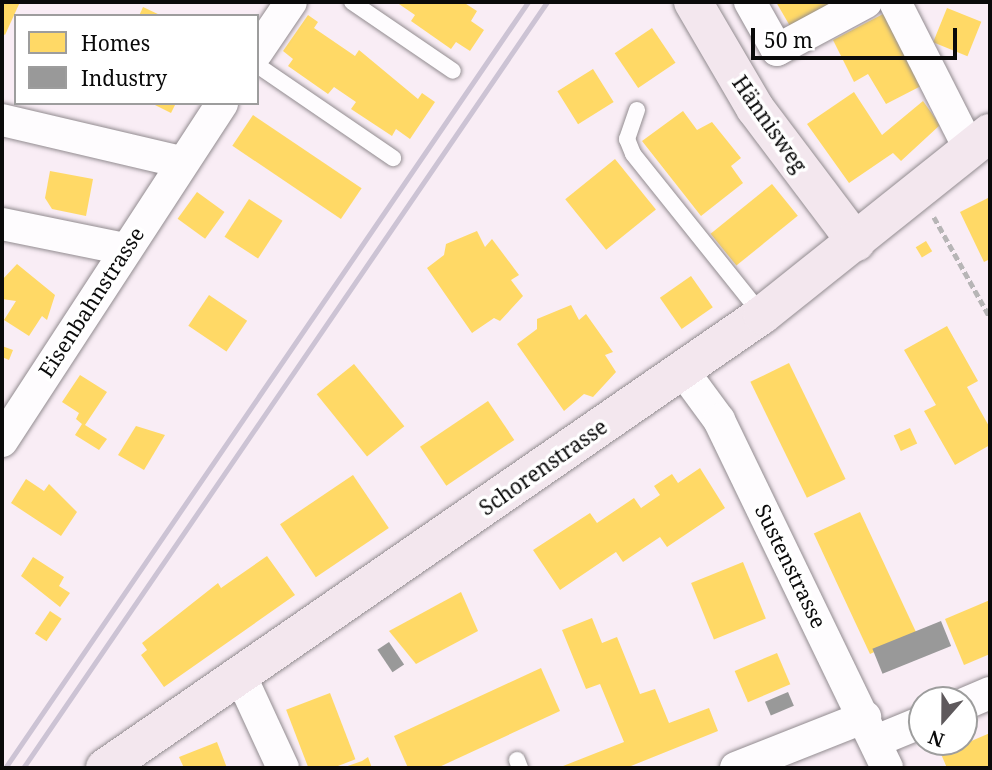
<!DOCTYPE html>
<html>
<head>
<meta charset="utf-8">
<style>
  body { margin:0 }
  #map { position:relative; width:992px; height:770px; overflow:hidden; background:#f9edf5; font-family:"Noto Serif",serif }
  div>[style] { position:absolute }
  .homes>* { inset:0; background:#ffd966; transform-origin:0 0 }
  .industry>* { inset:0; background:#999; transform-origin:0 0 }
  .path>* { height:4.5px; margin-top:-2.25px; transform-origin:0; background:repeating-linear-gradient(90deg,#b7b5b6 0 7px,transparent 0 10.5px) }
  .roads { filter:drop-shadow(0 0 2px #928c90) drop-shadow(0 0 2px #928c90) }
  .lane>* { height:16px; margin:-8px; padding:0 8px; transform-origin:8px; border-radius:8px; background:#fefcfe }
  .street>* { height:32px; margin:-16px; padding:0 16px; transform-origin:16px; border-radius:16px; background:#fefcfe }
  .secondary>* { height:38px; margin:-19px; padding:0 19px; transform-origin:19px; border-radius:19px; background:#f3e7ee }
  .rail>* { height:5px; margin:-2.5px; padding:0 2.5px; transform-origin:2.5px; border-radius:2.5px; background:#ccc3d4 }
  span { translate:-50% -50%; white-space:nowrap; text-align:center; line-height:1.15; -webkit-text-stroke:7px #fff; paint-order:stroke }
  .street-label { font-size:21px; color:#0a0a0a }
  .frame { position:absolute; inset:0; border:4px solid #0a0a0a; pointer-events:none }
  .legend { position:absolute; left:14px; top:14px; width:245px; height:91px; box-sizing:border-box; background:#fff; border:2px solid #9d9d9d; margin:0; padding:9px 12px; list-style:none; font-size:21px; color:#0a0a0a }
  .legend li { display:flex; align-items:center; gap:14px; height:35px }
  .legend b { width:35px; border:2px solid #9d9d9d }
  .north { position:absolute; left:908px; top:686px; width:70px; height:70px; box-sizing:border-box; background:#fff; border:2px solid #9d9d9d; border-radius:50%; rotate:201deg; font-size:19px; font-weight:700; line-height:28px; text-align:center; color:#0a0a0a }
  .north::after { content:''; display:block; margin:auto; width:24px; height:32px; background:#5e595c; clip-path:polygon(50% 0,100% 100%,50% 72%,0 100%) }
  .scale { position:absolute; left:751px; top:28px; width:206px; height:32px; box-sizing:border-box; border:4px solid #0a0a0a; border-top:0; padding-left:9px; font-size:21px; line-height:24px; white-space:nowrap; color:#0a0a0a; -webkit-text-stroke:5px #fff; paint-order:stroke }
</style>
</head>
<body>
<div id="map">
  <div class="homes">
    <div style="clip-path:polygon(2px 2px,20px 2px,5px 35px,2px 33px)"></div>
    <div style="clip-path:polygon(396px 2px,463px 2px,477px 11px,471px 21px,484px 30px,470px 51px,456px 42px,451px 49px,411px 21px,415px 15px)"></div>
    <div style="clip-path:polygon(776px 2px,836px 2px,790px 26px)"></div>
    <div style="clip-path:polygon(143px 7px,162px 16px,139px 16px)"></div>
    <div style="left:947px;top:8px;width:37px;height:37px;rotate:22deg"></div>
    <div style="clip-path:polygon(885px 13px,921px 86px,886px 104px,868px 74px,854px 82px,833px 40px)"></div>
    <div style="clip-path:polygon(308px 15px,318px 22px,314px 28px,355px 56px,359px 50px,418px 99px,422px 93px,435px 102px,410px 139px,396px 129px,392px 136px,351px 109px,356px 102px,334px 87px,328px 94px,288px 66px,293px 59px,283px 51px)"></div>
    <div style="left:652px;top:28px;width:42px;height:45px;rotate:56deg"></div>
    <div style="left:593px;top:69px;width:39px;height:42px;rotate:58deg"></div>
    <div style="clip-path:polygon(854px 92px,882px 135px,923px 101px,940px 125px,901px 161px,893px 153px,849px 183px,807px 124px)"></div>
    <div style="clip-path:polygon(151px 103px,176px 103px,171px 113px)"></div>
    <div style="clip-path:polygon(683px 111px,697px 130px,712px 122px,741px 158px,731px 166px,743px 183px,701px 216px,642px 141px)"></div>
    <div style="left:253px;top:115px;width:131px;height:37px;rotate:34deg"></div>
    <div style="left:615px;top:159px;width:65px;height:64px;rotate:51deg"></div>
    <div style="clip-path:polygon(50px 171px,93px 179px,86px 216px,52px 209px,45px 198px)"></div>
    <div style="left:772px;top:184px;width:41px;height:79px;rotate:51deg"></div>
    <div style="left:197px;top:192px;width:34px;height:33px;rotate:36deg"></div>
    <div style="clip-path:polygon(990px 197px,990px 259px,984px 262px,960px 212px)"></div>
    <div style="left:249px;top:199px;width:40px;height:45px;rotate:33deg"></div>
    <div style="clip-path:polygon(477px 231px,485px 247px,492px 239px,519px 275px,511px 280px,523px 296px,500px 321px,494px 318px,472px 333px,427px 268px,444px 255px,446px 244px)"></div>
    <div style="left:926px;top:241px;width:12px;height:12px;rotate:59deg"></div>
    <div style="clip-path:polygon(17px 264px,55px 295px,47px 320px,42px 316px,29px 336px,4px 320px,16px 301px,2px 299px,2px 280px)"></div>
    <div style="left:691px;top:276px;width:38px;height:38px;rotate:55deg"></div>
    <div style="left:209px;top:295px;width:46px;height:37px;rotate:34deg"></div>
    <div style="clip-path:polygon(571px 305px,579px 320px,586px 314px,613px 352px,605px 355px,616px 372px,593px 397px,584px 394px,564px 411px,517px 344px,537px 329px,537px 319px)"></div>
    <div style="clip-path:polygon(947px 326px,978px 381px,967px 387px,990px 428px,990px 445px,955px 465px,924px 411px,936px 405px,904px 350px)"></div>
    <div style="clip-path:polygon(2px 346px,13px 350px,9px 360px,2px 357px)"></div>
    <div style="left:789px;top:363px;width:129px;height:43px;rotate:64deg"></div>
    <div style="left:354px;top:364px;width:80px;height:48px;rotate:51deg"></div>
    <div style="clip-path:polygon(80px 375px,107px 392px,85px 425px,107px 439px,99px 450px,75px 435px,82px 424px,76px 419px,79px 413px,62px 402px)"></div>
    <div style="left:488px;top:401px;width:47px;height:82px;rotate:56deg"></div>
    <div style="clip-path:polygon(136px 426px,165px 435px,144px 470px,118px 455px)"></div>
    <div style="left:910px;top:428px;width:17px;height:18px;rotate:65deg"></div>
    <div style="clip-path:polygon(700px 468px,725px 508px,667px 547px,660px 537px,623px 562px,616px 552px,560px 590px,533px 550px,590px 513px,597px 523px,634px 498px,641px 508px,660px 495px,654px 486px,672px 474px,678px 483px)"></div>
    <div style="left:353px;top:475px;width:64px;height:88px;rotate:56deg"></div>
    <div style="clip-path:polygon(26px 479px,44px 491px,49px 484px,77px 512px,61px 536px,11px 503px)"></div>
    <div style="left:860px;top:512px;width:133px;height:51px;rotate:65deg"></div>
    <div style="clip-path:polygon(267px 556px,295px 595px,164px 687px,141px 655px,147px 650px,142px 643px,218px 583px,221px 588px)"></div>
    <div style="clip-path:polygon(33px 557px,64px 577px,59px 586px,70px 593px,60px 607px,21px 576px)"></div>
    <div style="left:743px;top:562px;width:61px;height:56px;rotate:68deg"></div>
    <div style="clip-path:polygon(461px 592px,478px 631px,416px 664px,389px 631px)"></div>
    <div style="clip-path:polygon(990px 600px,990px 654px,964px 665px,945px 619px)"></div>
    <div style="left:50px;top:611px;width:14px;height:27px;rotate:34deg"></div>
    <div style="clip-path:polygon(592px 618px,602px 643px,617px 637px,640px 694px,655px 689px,669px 723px,709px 708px,718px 731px,626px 768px,558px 768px,624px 742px,600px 684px,586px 689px,562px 630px)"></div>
    <div style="left:777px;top:653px;width:34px;height:46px;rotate:67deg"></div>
    <div style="clip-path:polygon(541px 668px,560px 711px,437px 768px,408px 768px,394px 736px)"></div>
    <div style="left:330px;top:693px;width:71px;height:47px;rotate:69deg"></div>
    <div style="clip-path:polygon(990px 733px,990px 768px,947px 768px,941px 754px)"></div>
    <div style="clip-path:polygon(217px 742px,227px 768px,184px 768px,179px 757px)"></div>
    <div style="clip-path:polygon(368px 757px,372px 768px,342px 768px,362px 761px)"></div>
  </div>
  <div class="industry">
    <div style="left:941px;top:621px;width:27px;height:74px;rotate:68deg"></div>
    <div style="left:389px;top:642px;width:27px;height:14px;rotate:56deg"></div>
    <div style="left:788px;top:692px;width:15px;height:25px;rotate:67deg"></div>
  </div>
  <div class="path">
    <div style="left:934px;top:217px;width:115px;rotate:60.8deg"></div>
  </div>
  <div class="roads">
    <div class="lane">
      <div style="left:352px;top:2px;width:122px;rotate:34.3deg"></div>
      <div style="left:257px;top:65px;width:165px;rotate:34.4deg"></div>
      <div style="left:637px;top:110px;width:31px;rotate:109deg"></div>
      <div style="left:627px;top:139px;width:16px;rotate:68deg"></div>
      <div style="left:633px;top:154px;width:206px;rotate:51.3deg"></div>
      <div style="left:517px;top:760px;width:9px;rotate:69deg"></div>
    </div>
    <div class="street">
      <div style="left:750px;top:2px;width:55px;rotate:60.6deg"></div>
      <div style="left:777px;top:50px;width:101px;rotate:-28.3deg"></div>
      <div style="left:895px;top:2px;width:166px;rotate:63.1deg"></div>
      <div style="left:257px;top:52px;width:60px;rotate:-55.8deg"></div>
      <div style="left:2px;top:120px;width:184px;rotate:13.2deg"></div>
      <div style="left:2px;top:224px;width:126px;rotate:11.5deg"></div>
      <div style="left:683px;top:371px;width:61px;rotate:53.7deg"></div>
      <div style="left:719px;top:420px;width:386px;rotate:64.2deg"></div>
      <div style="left:2px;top:441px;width:403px;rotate:-56.9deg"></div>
      <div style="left:241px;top:677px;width:100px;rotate:65.2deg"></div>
      <div style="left:964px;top:704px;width:28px;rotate:-23deg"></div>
      <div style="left:876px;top:741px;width:50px;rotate:-22.4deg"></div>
      <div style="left:736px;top:768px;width:139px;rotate:-21.6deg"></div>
    </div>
    <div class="secondary">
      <div style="left:693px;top:2px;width:123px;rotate:59.7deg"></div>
      <div style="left:755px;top:108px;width:168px;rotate:53deg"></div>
      <div style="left:105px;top:768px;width:798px;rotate:-34.59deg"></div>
      <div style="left:762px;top:315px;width:292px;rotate:-38.6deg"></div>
    </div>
  </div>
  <div class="rail">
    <div style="left:5px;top:768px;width:928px;rotate:-55.68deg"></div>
    <div style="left:23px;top:768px;width:928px;rotate:-55.63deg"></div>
  </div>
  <div class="street-label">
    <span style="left:770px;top:124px;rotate:55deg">Hännisweg</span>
    <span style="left:91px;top:302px;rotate:-57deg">Eisenbahnstrasse</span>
    <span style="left:543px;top:467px;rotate:-35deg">Schorenstrasse</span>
    <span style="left:791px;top:566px;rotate:64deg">Sustenstrasse</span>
  </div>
  <div class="frame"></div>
  <ul class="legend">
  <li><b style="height:19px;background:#ffd966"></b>Homes</li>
  <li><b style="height:19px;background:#999"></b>Industry</li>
  </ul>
  <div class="north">N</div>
  <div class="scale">50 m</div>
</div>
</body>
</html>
